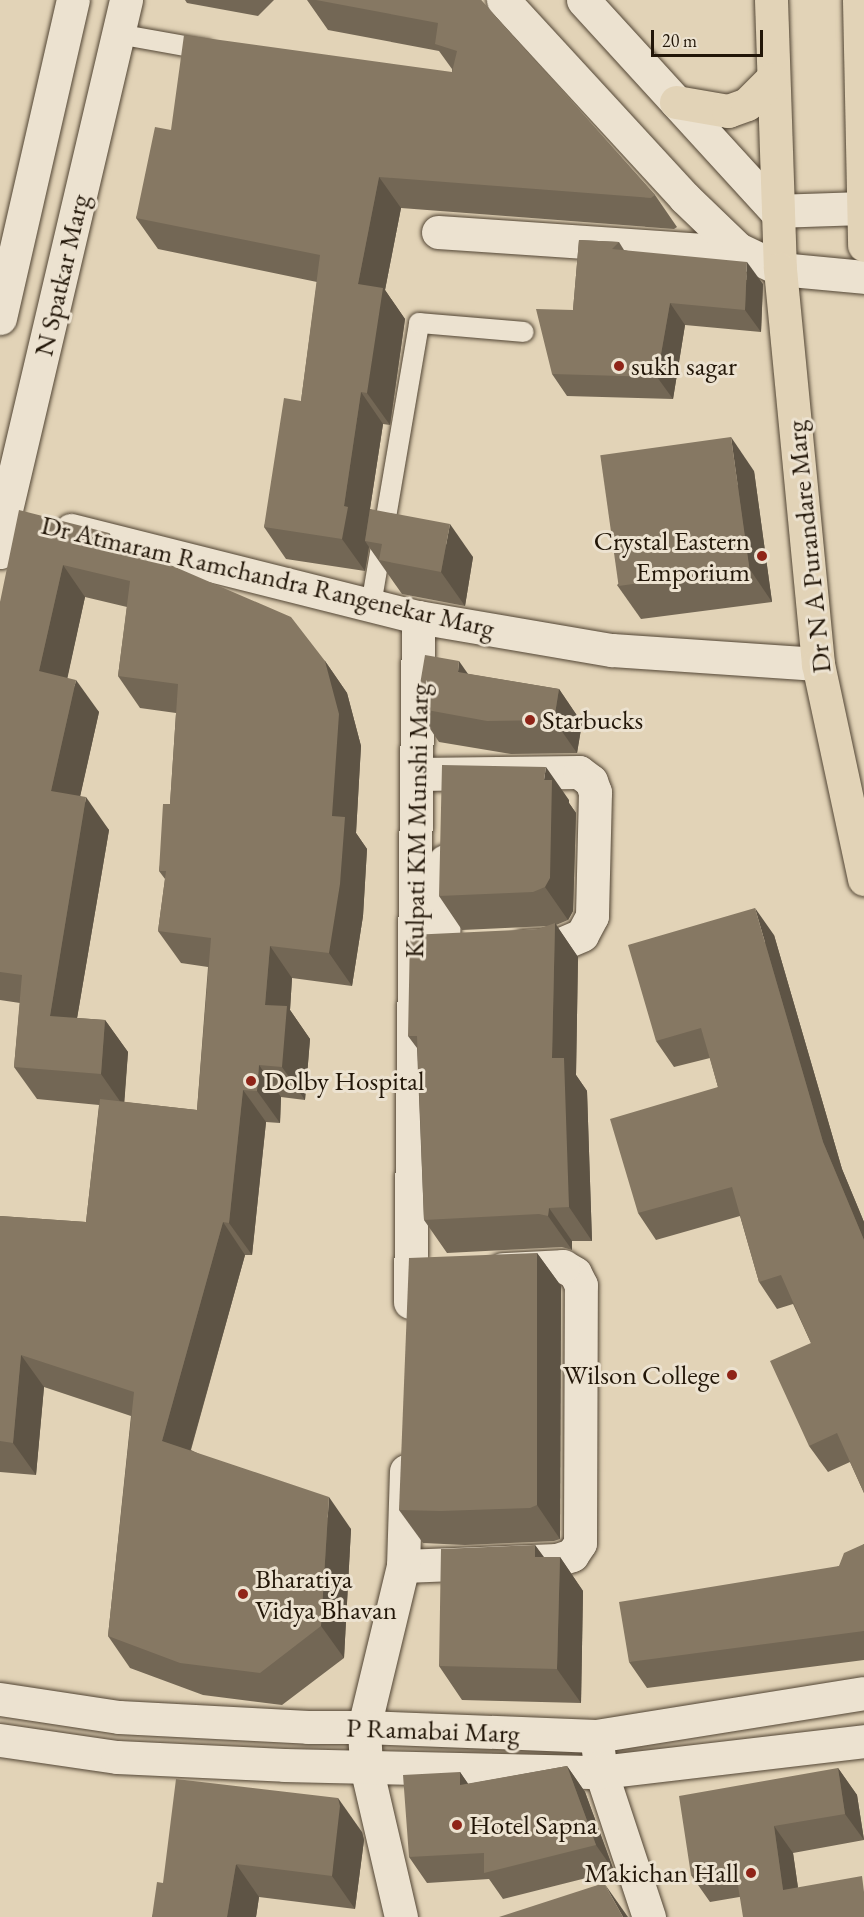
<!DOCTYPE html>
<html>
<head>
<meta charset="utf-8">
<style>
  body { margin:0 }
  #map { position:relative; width:864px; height:1917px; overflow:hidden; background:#e2d3b7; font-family:"EB Garamond",serif }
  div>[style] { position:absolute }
  .roads { filter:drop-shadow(0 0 2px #524534) drop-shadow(0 0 2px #524534) }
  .service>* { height:20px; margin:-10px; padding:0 10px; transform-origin:10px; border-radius:10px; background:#ece2d0 }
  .minor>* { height:33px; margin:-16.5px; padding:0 16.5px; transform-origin:16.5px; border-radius:16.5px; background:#ece2d0 }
  .secondary>* { height:33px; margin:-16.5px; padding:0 16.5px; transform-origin:16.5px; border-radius:16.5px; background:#ece2d0 }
  .primary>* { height:33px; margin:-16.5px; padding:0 16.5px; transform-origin:16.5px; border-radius:16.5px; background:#e2d3b7 }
  .wall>* { inset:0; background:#736755 }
  .shaded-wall>* { inset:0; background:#5e5445 }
  .building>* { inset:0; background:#867863; transform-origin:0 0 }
  .dots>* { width:16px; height:16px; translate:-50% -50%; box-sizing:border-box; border:3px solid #ece2d0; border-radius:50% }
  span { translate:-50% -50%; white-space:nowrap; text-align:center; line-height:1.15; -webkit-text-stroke:6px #ece2d0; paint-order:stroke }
  .street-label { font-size:27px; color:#221608 }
  .poi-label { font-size:27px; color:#221608 }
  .left { translate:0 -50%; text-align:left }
  .right { translate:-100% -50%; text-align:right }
  .scale { position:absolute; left:651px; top:30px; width:112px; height:27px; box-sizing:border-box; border:3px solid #221608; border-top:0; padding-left:8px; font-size:18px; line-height:21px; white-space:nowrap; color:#221608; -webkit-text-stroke:4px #ece2d0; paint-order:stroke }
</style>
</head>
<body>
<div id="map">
  <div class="roads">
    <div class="service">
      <div style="left:118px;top:34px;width:90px;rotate:10.2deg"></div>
      <div style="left:371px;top:605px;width:286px;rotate:-80.3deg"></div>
      <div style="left:419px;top:323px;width:105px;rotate:4.9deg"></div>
    </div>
    <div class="minor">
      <div style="left:438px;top:232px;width:262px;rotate:3.9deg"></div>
      <div style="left:699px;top:250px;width:39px;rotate:-1deg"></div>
      <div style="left:71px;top:530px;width:358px;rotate:14.1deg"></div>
      <div style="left:418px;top:617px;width:197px;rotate:9.7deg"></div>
      <div style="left:612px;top:650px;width:206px;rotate:3.9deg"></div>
      <div style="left:416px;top:774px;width:163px;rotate:-0.7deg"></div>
      <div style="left:579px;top:772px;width:15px;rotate:37deg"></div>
      <div style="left:591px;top:781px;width:12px;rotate:70deg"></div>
      <div style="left:595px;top:792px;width:124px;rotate:91.4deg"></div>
      <div style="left:592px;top:916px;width:21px;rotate:118deg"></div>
      <div style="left:582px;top:935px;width:23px;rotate:157deg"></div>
      <div style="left:561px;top:944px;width:37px;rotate:177deg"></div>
      <div style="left:443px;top:949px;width:88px;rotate:-88.7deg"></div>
      <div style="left:410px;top:1302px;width:685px;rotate:-89.33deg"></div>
      <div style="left:403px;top:1566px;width:154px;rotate:-2.2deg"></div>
      <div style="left:557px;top:1560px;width:16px;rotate:-18deg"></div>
      <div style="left:572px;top:1555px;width:14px;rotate:-56deg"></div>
      <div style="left:580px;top:1543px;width:258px;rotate:-89.8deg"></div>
      <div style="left:581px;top:1285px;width:13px;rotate:-117deg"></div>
      <div style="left:575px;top:1273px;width:14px;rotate:-150deg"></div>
      <div style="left:563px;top:1266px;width:60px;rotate:177.1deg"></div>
      <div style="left:596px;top:1736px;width:36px;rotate:82deg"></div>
      <div style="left:601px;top:1772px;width:153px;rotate:71.7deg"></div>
      <div style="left:401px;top:1917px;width:154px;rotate:-103.1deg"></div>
      <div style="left:366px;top:1767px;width:40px;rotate:-92.9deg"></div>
      <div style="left:364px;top:1727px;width:166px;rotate:-76.4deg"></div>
      <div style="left:403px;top:1566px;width:95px;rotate:-88.2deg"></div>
    </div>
    <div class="secondary">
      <div style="left:503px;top:0;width:268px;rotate:47.4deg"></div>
      <div style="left:684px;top:197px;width:75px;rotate:43.9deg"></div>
      <div style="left:738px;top:249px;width:47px;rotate:25.5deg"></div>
      <div style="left:780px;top:269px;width:84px;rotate:5.4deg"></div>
      <div style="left:583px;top:0;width:286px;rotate:47.6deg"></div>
      <div style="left:776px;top:211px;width:85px;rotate:-2deg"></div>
      <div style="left:0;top:318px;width:326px;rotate:-77.1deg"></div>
      <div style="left:0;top:552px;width:38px;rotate:-83deg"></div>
      <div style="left:5px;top:514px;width:528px;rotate:-76.75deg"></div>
      <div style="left:0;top:1699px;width:120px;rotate:8.6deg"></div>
      <div style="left:119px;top:1717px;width:189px;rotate:3deg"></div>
      <div style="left:308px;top:1727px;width:56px"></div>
      <div style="left:364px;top:1727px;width:232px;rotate:2.2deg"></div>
      <div style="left:596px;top:1736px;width:271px;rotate:-9.1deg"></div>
      <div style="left:0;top:1740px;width:118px;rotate:8.3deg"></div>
      <div style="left:117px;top:1757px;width:167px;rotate:2.7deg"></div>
      <div style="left:284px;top:1765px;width:317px;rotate:1.3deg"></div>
      <div style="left:601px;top:1772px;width:265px;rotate:-6.7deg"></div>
    </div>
    <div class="primary">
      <div style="left:771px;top:0;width:269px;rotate:88.1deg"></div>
      <div style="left:780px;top:269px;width:397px;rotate:84.5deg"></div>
      <div style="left:818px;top:664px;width:220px;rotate:77.9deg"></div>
      <div style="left:859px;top:0;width:245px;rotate:88.8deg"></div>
      <div style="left:676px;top:102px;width:53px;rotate:9.8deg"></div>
      <div style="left:728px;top:111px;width:20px;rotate:-20deg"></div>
      <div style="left:747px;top:104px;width:35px;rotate:-45deg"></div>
    </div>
  </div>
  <div class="wall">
    <div style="clip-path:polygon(185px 0,274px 0,258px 16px,187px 3px)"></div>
    <div style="clip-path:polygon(307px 0,481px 0,655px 195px,677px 227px,674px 229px,401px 208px,385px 290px,405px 319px,390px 425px,383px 424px,370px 509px,473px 557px,465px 606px,402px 594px,369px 547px,365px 571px,286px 559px,264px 527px,301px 401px,317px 282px,158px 249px,136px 218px,171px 130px,452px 72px,452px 69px,439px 51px,328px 30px)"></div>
    <div style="clip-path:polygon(579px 240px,619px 242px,624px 250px,763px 284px,761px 332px,685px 325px,673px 399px,567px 396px,552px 374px,573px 310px)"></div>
    <div style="clip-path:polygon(754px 471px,772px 602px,641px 619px,617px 585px)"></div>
    <div style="clip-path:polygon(evenodd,109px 533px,115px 541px,325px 661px,347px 693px,361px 746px,356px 833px,367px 849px,363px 916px,352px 986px,292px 978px,290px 1010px,310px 1039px,305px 1100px,281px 1097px,280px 1123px,266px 1122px,252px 1255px,245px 1255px,191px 1450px,351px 1529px,344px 1658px,282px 1705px,203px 1695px,130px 1668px,108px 1636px,131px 1416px,44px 1387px,36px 1475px,0 1472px,0 1216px,86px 1222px,99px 1105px,37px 1099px,14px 1067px,20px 1003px,0 1000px,0 602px,109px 533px,85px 597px,127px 607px,118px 676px,140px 708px,176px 713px,170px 804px,159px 871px,165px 879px,158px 931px,181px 963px,208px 967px,197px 1110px,124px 1102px,128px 1052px,105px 1020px,77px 1018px,109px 830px,80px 796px,99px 712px,67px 678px,85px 597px)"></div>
    <div style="clip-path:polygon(468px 674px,559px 689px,582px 723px,577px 753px,511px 754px,439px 742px,416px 708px)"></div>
    <div style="clip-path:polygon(569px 800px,569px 803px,576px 813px,573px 911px,568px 920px,556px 925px,578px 957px,576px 1075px,587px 1091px,592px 1241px,572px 1241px,572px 1250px,562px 1247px,447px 1253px,424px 1220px,417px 1048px,408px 1036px,538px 929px,548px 926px,462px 930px,439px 896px)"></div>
    <div style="clip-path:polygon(774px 935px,842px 1169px,864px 1222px,864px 1493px,850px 1462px,828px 1472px,809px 1446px,811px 1343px,793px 1304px,777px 1309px,759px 1282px,740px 1216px,656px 1240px,638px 1213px,718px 1087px,710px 1058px,674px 1067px,656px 1041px)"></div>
    <div style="clip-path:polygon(537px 1253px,561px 1286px,560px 1539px,554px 1541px,465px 1545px,423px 1543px,399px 1510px)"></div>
    <div style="clip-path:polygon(864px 1544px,864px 1660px,647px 1688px,629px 1662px,839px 1566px)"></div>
    <div style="clip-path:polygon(535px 1545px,544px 1557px,560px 1557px,583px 1591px,581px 1703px,462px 1700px,439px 1666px)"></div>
    <div style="clip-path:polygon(567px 1766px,585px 1792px,614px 1871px,503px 1899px,489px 1879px,427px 1883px,409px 1857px,460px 1772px,468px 1784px)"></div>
    <div style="clip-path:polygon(838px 1768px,857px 1795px,864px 1840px,793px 1853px,798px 1887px,710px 1902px,691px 1875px)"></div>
    <div style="clip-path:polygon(362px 1832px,364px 1840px,355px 1909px,259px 1897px,256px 1917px,152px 1917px,163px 1883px)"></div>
  </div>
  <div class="shaded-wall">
    <div style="clip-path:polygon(379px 177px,401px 208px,385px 290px,405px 319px,390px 425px,367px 393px,358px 284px)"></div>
    <div style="clip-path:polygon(747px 262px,763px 284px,761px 332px,745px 310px)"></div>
    <div style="clip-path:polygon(670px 303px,685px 325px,673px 399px,657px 377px)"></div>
    <div style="clip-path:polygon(361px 392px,383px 424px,365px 541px,369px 547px,365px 571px,342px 539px,344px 506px)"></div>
    <div style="clip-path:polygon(731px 437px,754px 471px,772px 602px,749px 568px)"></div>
    <div style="clip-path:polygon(450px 524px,473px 557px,465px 606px,441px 572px)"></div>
    <div style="clip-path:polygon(109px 533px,132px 565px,108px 538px)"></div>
    <div style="clip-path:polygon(63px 565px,85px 597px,62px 703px,39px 671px)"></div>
    <div style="clip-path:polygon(325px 661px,347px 693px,361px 746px,356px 833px,367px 849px,363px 916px,352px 986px,329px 953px,332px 816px)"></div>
    <div style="clip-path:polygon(459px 661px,482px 694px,458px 672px)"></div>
    <div style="clip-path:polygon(76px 680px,99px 712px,74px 824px,51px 791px)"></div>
    <div style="clip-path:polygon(559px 689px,582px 723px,577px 753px,554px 720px)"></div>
    <div style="clip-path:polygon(546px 767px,569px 800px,569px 803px,576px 813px,573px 911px,568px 920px,545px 887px,544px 780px)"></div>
    <div style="clip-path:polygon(86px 797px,109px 830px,72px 1048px,50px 1016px)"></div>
    <div style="clip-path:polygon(755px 908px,774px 935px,842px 1169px,864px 1222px,864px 1240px,823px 1142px)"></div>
    <div style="clip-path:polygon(555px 923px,578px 957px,576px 1075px,587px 1091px,592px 1241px,569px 1207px,552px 1058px)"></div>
    <div style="clip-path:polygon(270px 946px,292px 978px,290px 1010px,310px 1039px,305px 1100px,282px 1067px,265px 1005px)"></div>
    <div style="clip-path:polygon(105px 1020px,128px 1052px,124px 1107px,101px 1074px)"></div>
    <div style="clip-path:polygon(259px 1065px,281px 1097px,280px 1123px,257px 1091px)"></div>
    <div style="clip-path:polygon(243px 1090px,266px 1122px,252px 1255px,229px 1223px)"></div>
    <div style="clip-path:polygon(549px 1208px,572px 1241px,572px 1250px,548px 1216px)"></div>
    <div style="clip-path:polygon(223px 1222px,245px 1255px,184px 1473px,162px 1441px)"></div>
    <div style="clip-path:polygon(537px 1253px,561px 1286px,560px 1539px,537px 1505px)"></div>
    <div style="clip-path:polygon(21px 1355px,44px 1387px,36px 1475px,13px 1443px)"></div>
    <div style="clip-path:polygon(329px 1497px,351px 1529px,344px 1658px,321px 1626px)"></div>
    <div style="clip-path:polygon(535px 1545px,559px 1579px,535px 1557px)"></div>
    <div style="clip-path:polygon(560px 1557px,583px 1591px,581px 1703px,557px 1669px)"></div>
    <div style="clip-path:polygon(567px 1766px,585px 1792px,614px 1871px,596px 1845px)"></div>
    <div style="clip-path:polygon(838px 1768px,857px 1795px,864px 1840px,845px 1814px)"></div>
    <div style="clip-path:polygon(460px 1772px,478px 1798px,460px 1785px)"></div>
    <div style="clip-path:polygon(338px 1798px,362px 1832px,364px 1840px,355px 1909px,332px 1876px)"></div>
    <div style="clip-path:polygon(774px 1826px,793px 1853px,802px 1917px,783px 1890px)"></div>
    <div style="clip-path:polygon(236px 1864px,259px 1897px,256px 1917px,227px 1917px)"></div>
    <div style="clip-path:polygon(604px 1883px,628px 1917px,623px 1917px)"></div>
  </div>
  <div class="building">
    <div style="clip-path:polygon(316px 0,481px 0,655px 195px,651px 198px,379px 177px,358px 284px,383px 288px,367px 393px,361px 392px,344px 506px,348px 507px,342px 539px,264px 527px,284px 398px,301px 401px,320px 255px,136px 218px,155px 127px,171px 130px,184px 35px,452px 72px,457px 51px,435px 44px,438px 23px)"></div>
    <div style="clip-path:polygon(579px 240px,619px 242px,612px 249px,747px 262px,745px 310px,670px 303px,657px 377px,552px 374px,536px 309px,573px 310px)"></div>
    <div style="left:731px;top:437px;width:132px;height:132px;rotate:82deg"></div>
    <div style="clip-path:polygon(370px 509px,450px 524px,441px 572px,379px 560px,382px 544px,365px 541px)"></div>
    <div style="clip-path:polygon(19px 510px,109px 533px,108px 538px,291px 617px,325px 661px,339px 714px,332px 816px,345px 817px,340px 884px,329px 953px,270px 946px,265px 1005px,287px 1006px,282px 1067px,259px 1065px,257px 1091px,243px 1090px,229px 1223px,223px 1222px,162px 1441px,329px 1497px,321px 1626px,260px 1673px,180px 1663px,108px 1636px,134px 1392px,21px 1355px,13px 1443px,0 1441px,0 1216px,86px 1222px,100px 1099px,197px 1110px,211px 938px,158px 931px,166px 871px,159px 871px,163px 804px,170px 804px,178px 684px,118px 676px,130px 581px,63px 565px,39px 671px,76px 680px,51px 791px,86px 797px,50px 1016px,105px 1020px,101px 1074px,14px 1067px,22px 975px,0 972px,0 602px)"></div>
    <div style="clip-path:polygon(425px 655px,459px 661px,458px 672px,559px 689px,554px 720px,487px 721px,416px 708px)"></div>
    <div style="clip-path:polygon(442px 765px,546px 767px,544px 780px,552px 780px,550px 878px,545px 887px,533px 892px,439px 896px)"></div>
    <div style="clip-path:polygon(755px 908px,823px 1142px,864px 1240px,864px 1493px,837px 1433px,809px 1446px,770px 1361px,811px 1343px,781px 1275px,759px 1282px,732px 1187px,638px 1213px,610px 1119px,718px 1087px,701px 1028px,656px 1041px,628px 945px)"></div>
    <div style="clip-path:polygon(555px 923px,552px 1058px,564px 1058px,569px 1207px,549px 1208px,548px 1216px,539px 1214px,424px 1220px,417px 1036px,408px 1036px,410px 935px,538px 929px)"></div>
    <div style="clip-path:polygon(537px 1253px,537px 1505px,530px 1508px,441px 1511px,399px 1510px,409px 1258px)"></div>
    <div style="clip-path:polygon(864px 1544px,864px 1631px,629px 1662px,619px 1602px,839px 1566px,844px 1553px)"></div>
    <div style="clip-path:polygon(535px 1545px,535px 1557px,560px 1557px,557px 1669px,439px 1666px,441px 1549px)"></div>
    <div style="clip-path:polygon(567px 1766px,596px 1845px,484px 1873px,484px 1853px,409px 1857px,403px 1775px,460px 1772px,460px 1785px)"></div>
    <div style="clip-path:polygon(838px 1768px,845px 1814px,774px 1826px,783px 1890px,862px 1876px,864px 1892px,864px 1917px,743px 1917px,735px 1867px,691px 1875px,679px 1796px)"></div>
    <div style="clip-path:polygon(176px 1779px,338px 1798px,340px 1806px,332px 1876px,236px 1864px,227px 1917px,152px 1917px,157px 1882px,163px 1883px)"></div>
    <div style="clip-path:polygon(604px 1883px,623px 1917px,499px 1917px)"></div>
  </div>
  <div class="dots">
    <div style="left:619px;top:366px;background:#8f2418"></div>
    <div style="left:762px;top:556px;background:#8f2418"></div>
    <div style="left:530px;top:720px;background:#8f2418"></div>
    <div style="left:251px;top:1081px;background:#8f2418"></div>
    <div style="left:732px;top:1375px;background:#8f2418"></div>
    <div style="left:243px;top:1594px;background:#8f2418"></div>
    <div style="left:457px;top:1825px;background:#8f2418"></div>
    <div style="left:751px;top:1873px;background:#8f2418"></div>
  </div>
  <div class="street-label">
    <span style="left:61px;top:275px;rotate:-77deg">N Spatkar Marg</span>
    <span style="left:808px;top:547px;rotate:-96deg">Dr N A Purandare Marg</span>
    <span style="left:268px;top:576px;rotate:13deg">Dr Atmaram Ramchandra Rangenekar Marg</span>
    <span style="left:416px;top:821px;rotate:-89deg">Kulpati KM Munshi Marg</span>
    <span style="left:433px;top:1730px;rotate:2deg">P Ramabai Marg</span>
  </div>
  <div class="poi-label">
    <span class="left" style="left:631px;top:366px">sukh sagar</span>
    <span class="right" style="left:750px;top:556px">Crystal Eastern<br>Emporium</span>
    <span class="left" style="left:542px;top:720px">Starbucks</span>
    <span class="left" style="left:264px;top:1081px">Dolby Hospital</span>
    <span class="right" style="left:720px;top:1375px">Wilson College</span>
    <span class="left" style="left:255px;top:1594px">Bharatiya<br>Vidya Bhavan</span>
    <span class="left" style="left:469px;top:1825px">Hotel Sapna</span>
    <span class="right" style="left:739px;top:1873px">Makichan Hall</span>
  </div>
  <div class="scale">20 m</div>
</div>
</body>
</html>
